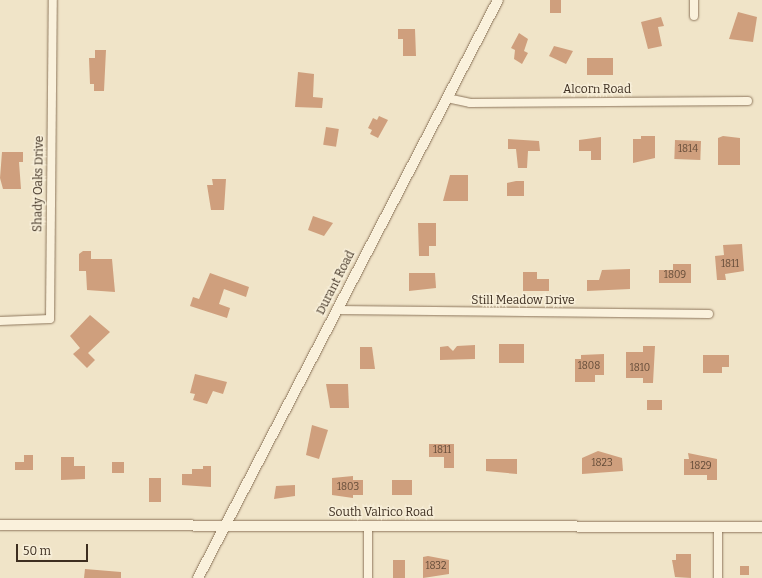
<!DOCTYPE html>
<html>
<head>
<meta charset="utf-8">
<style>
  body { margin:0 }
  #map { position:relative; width:762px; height:578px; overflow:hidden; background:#f0e4c8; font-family:Bitter,serif }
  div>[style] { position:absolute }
  .building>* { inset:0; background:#cf9f7d; transform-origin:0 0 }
  .roads { filter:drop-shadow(0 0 1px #8d765c) drop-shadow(0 0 1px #8d765c) }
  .minor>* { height:8px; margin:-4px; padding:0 4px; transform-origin:4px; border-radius:4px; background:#faf1dc }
  .tertiary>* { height:10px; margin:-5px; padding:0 5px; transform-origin:5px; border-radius:5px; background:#faf1dc }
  span { translate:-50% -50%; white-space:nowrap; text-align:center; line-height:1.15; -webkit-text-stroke:3px #f7eed8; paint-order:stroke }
  .number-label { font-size:10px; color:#624a37 }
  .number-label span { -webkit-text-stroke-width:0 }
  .street-label { font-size:12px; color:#3d2e20 }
  .scale { position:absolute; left:16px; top:544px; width:72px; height:18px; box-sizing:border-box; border:2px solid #3d2e20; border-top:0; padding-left:5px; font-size:12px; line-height:14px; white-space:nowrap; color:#3d2e20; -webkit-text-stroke:3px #f7eed8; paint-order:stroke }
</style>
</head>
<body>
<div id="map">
  <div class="building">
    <div style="left:550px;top:0;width:11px;height:13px"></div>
    <div style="clip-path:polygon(738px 12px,757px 17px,753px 42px,729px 39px)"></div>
    <div style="clip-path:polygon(661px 17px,664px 26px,658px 27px,662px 46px,648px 49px,641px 22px)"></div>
    <div style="clip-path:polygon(398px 29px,415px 29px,416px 56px,403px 56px,403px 39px,398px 39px)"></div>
    <div style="clip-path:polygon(519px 33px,528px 39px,524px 51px,528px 53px,522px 64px,514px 59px,515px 50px,511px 48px)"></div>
    <div style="clip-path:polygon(554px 46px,573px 51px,566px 64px,549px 56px)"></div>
    <div style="clip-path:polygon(95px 50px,106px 50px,104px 91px,94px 91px,94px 84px,90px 84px,89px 58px,95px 58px)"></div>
    <div style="left:587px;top:58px;width:26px;height:17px"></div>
    <div style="clip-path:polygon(298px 72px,314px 74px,313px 97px,323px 98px,322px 108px,295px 107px)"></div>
    <div style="clip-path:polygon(379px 116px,388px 120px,378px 138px,370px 134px,372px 130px,368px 128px,373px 118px,377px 120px)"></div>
    <div style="left:326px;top:127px;width:13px;height:18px;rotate:9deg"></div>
    <div style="clip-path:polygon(641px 136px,655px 136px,655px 158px,633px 163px,633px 139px,641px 139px)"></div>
    <div style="clip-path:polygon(723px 136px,740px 138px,740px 165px,718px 165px,718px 138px)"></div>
    <div style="clip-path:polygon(601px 137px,601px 160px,591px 160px,591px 151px,579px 151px,579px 140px)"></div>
    <div style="clip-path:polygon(508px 139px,539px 141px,540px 151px,528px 151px,527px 168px,518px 168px,516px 149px,508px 149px)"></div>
    <div style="left:675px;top:140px;width:26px;height:19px;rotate:2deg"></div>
    <div style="clip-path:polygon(2px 152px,23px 152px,23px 162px,19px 162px,21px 189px,3px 189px,0 178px)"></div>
    <div style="clip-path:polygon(450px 175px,468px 175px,468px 201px,443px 201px)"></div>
    <div style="clip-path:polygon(212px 179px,226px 179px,224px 210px,211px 210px,207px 185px,213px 185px)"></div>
    <div style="clip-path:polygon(516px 181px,524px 181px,524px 196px,507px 196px,507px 183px)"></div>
    <div style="clip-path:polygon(313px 216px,333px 223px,324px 236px,308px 230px)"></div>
    <div style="clip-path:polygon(418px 223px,436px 223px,436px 246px,429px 246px,429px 256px,419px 256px)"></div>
    <div style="clip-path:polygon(742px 244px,744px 271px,725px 274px,726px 280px,717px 280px,715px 256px,724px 255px,723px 245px)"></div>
    <div style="clip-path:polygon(83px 251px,91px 251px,91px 259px,112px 259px,115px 292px,87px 290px,86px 271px,79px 271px,79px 254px)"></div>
    <div style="clip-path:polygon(673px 264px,691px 264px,691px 283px,659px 283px,659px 270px,673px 270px)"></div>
    <div style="clip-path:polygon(630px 269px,630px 289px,587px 291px,587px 280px,599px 280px,602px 270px)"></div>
    <div style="clip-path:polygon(523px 272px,537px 272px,537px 279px,549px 279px,549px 291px,523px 291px)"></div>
    <div style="clip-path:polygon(210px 273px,249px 287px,246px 297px,224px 289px,219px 304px,230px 308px,227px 318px,190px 306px,193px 297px,199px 299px)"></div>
    <div style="clip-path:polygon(409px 273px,435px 273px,436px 288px,409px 291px)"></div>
    <div style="clip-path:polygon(90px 315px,110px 332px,88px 353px,95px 360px,87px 368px,73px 354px,80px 348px,70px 336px)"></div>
    <div style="left:524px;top:344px;width:19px;height:25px;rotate:90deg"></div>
    <div style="clip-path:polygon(475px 345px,475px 359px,440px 360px,440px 347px,448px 346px,453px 351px,457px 346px)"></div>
    <div style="clip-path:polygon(643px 346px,655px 346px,653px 383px,643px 383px,643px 378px,626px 378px,626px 352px,643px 352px)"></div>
    <div style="clip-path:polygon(360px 347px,372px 347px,375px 369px,360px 369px)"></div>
    <div style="clip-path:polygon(604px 354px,604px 375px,595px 375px,595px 382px,575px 382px,575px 359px,581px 359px,581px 355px)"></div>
    <div style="clip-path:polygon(703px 355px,729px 355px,729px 367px,722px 367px,722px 373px,703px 373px)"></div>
    <div style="clip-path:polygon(195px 374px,227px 382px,223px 394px,213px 391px,207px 404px,193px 400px,195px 394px,190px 393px)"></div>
    <div style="clip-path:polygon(326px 384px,348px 384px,349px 408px,330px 408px)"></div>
    <div style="left:647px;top:400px;width:15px;height:10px"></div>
    <div style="clip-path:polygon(312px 425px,328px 430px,319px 459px,306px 455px)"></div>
    <div style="clip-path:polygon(429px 444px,454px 444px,454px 468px,444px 468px,444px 457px,429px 457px)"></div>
    <div style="clip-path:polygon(598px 451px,622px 458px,623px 471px,582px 474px,582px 458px)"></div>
    <div style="clip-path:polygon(688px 453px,717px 459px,717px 480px,707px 480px,707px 475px,684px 475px,684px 459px,689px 459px)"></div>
    <div style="clip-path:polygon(24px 455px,33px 455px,33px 470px,15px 470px,15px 462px,24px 462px)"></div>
    <div style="clip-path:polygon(61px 457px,74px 457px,74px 466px,85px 466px,85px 479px,61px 480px)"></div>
    <div style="clip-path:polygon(486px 459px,517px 459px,517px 474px,486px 471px)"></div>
    <div style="left:112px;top:462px;width:12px;height:11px"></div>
    <div style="clip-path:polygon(203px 466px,211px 466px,211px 487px,182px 485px,182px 474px,192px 474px,192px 469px,203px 469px)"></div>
    <div style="clip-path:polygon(353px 476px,353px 480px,363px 480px,363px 495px,353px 495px,353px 498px,332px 495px,332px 478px)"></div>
    <div style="left:149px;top:478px;width:12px;height:24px"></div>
    <div style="left:392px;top:480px;width:20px;height:15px"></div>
    <div style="clip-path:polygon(295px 485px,295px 496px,274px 499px,276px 486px)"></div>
    <div style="clip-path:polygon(676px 554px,691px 554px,691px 578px,675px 577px,672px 560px,676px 560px)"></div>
    <div style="clip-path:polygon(428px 556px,449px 560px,449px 574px,423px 578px,423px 557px)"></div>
    <div style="left:393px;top:560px;width:12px;height:18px"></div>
    <div style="left:740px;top:566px;width:9px;height:9px"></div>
    <div style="clip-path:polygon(85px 569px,121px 572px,121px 578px,84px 578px)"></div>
  </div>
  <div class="roads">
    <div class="minor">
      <div style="left:694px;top:0;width:16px;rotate:90deg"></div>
      <div style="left:447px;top:98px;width:24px;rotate:12deg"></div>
      <div style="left:470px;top:103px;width:278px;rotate:-0.4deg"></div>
      <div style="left:336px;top:310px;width:373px;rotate:0.6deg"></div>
      <div style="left:0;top:321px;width:50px;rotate:-2.3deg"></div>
      <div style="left:50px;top:319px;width:319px;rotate:-89.5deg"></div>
      <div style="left:368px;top:526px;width:52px;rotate:90deg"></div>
      <div style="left:718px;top:528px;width:50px;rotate:90deg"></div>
    </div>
    <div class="tertiary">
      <div style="left:0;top:525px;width:762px;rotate:0.15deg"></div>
      <div style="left:198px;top:578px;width:651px;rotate:-62.57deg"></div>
    </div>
  </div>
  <div class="number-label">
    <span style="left:688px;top:150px">1814</span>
    <span style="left:730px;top:265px">1811</span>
    <span style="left:675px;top:276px">1809</span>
    <span style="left:589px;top:367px">1808</span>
    <span style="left:640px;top:369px">1810</span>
    <span style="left:442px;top:451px">1811</span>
    <span style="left:602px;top:464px">1823</span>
    <span style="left:701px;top:467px">1829</span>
    <span style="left:348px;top:488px">1803</span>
    <span style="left:436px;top:567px">1832</span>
  </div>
  <div class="street-label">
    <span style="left:597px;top:90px">Alcorn Road</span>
    <span style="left:39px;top:184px;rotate:-89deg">Shady Oaks Drive</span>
    <span style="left:336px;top:283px;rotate:-63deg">Durant Road</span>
    <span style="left:523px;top:301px">Still Meadow Drive</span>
    <span style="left:381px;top:513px">South Valrico Road</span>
  </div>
  <div class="scale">50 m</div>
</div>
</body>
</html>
